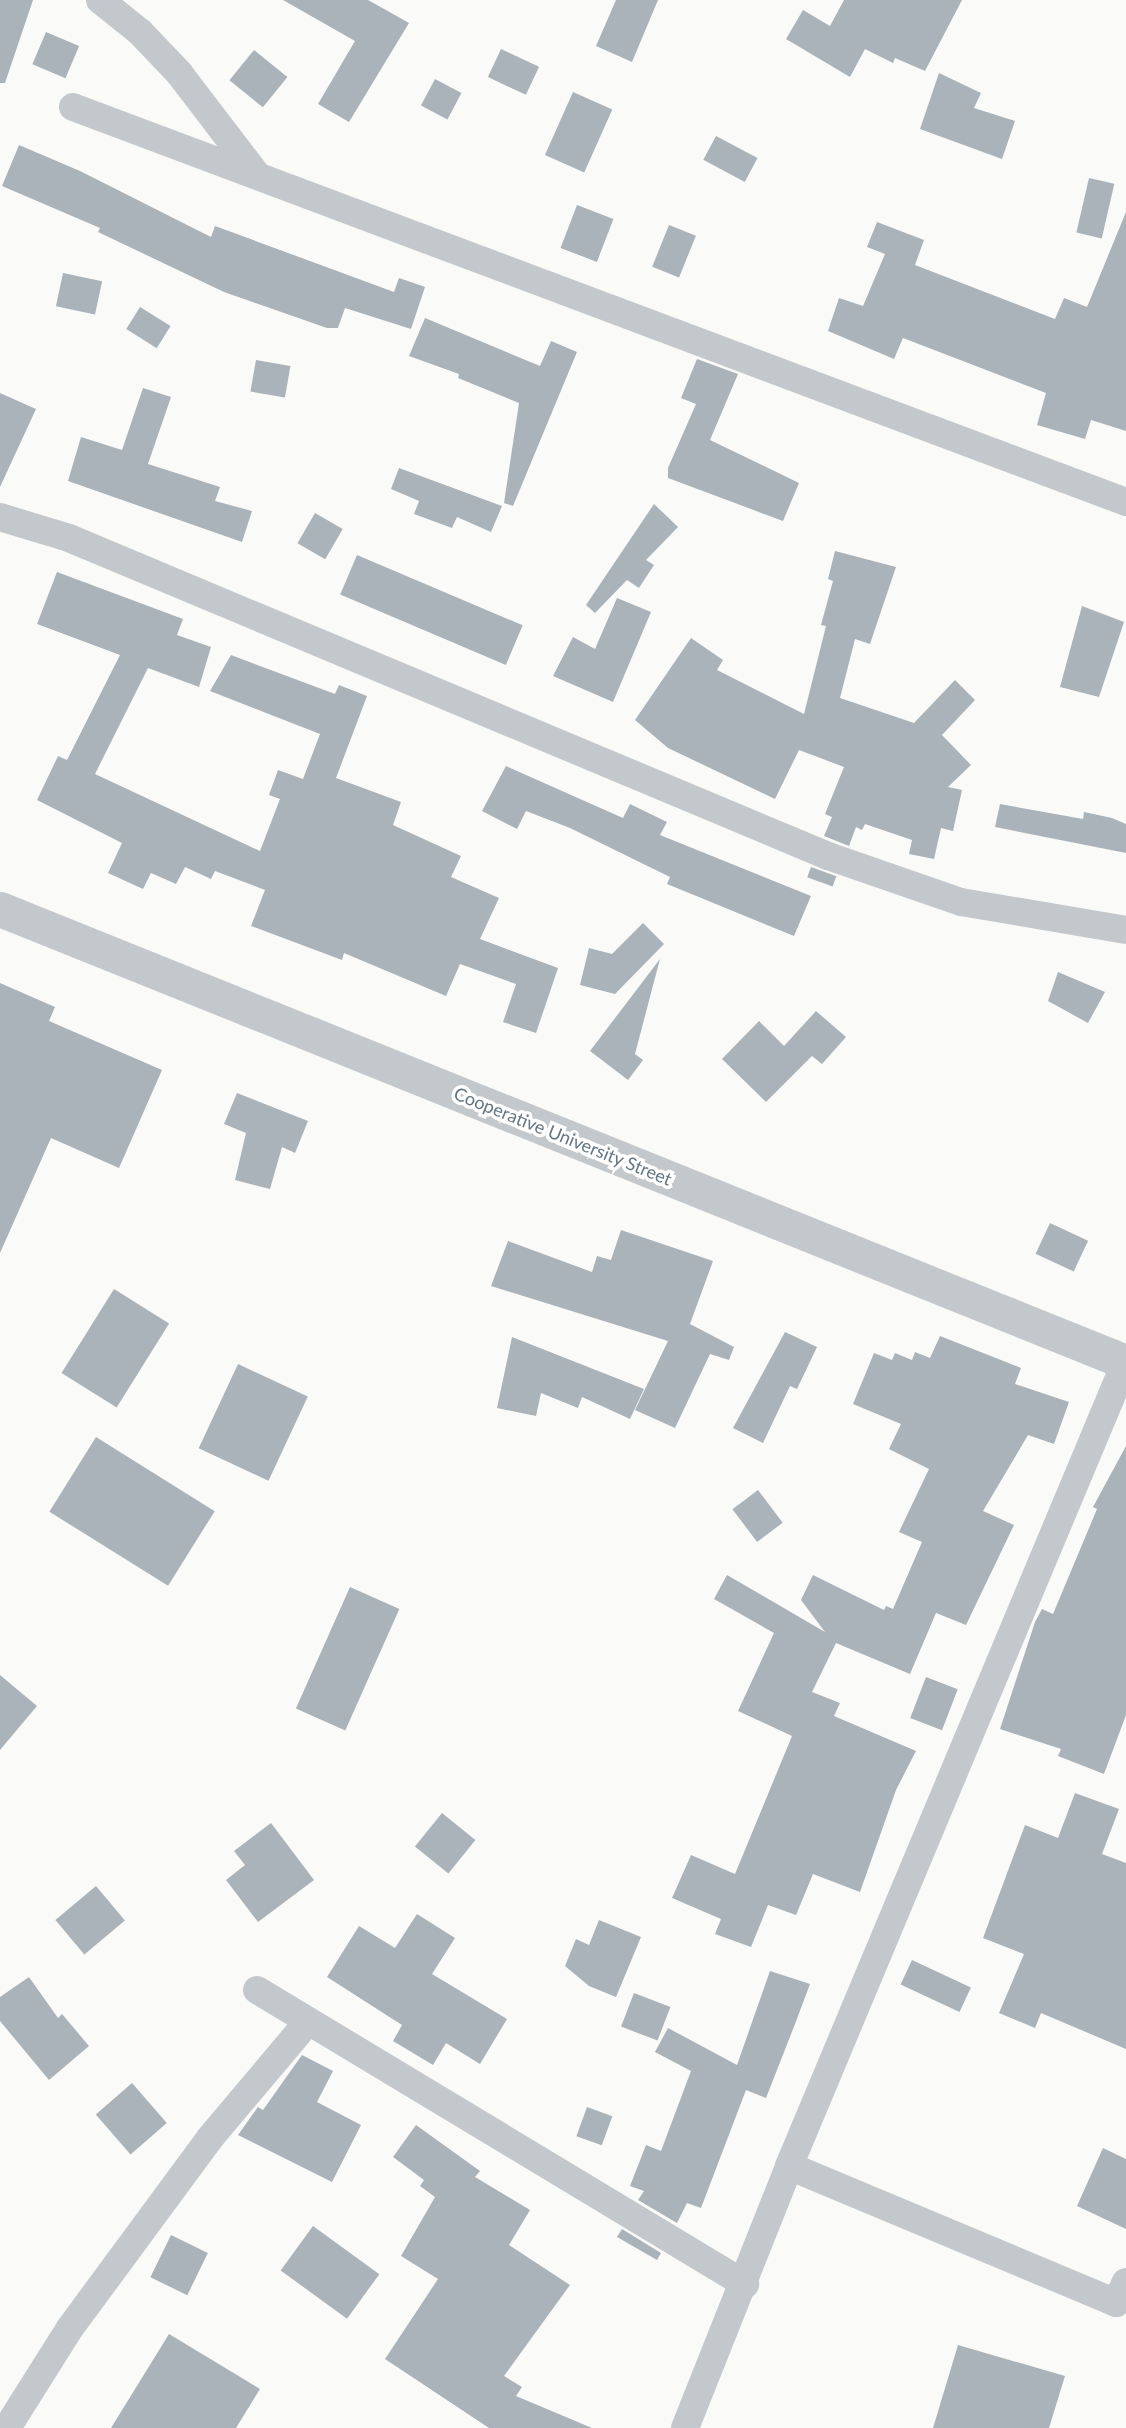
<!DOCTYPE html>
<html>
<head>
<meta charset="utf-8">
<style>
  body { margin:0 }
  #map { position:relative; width:1126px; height:2428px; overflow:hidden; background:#fafaf8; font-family:Lato,sans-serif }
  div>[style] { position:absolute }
  .building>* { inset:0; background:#aab3b9; transform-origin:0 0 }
  .minor>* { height:28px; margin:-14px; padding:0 14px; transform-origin:14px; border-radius:14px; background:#c3c8cc }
  .tertiary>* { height:35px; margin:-17.5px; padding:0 17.5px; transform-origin:17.5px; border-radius:17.5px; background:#c3c8cc }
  span { translate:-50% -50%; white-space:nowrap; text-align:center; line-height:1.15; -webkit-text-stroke:7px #fff; paint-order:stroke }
  .street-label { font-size:18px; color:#657683 }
</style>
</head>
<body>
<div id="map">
  <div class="building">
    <div style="clip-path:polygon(0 0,33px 0,5px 83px,0 83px)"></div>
    <div style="clip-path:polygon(283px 0,368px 0,409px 23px,349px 122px,318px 104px,355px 41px)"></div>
    <div style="clip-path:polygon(616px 0,658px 0,632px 62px,596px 46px)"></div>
    <div style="clip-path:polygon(844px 0,962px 0,925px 71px,895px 58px,893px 63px,865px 49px,850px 77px,786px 39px,803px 10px,830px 26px)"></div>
    <div style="left:46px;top:32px;width:36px;height:35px;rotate:23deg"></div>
    <div style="left:501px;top:49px;width:42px;height:31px;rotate:25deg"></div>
    <div style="left:254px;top:50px;width:43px;height:39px;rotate:39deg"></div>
    <div style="clip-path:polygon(939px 73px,981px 93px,974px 108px,1015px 121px,1002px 159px,920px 129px)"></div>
    <div style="left:435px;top:79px;width:30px;height:30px;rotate:28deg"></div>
    <div style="left:573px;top:92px;width:43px;height:69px;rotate:24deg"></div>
    <div style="left:716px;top:136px;width:47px;height:27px;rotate:28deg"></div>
    <div style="clip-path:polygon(19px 145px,80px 171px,211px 237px,215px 226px,394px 292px,399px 278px,425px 287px,411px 329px,345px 308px,338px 328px,327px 328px,224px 292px,98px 232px,100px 228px,2px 186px)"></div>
    <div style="left:1089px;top:178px;width:26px;height:56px;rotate:13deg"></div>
    <div style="left:577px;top:205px;width:39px;height:46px;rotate:21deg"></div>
    <div style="clip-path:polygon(1126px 212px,1126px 431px,1091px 420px,1085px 439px,1037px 425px,1046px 393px,903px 338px,894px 359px,828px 331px,839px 298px,863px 306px,885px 254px,867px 247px,877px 222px,924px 240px,915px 265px,1055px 319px,1064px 298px,1087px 307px)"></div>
    <div style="left:669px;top:225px;width:29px;height:45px;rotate:22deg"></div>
    <div style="left:63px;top:273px;width:40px;height:34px;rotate:12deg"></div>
    <div style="left:140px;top:307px;width:36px;height:26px;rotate:32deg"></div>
    <div style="clip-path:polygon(425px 318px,540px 366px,551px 341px,577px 352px,513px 506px,504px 503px,519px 403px,458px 378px,459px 374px,409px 356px)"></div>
    <div style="clip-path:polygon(697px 359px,738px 374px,710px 440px,799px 483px,783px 521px,668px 478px,668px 468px,696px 404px,681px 398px)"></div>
    <div style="left:256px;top:360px;width:35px;height:32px;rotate:10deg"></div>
    <div style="clip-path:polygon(143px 388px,171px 397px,148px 464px,220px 487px,215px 501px,252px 511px,242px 542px,68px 481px,81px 437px,122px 450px)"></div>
    <div style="clip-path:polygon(0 393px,36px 409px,0 487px)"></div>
    <div style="clip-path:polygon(399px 468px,502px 506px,491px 532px,457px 517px,452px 528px,414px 514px,419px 501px,391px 489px)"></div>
    <div style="clip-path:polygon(654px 504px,678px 527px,646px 560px,654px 565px,639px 588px,627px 580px,595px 613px,586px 605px)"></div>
    <div style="left:315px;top:513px;width:32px;height:35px;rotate:30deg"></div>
    <div style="clip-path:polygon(835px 551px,896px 567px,870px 644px,855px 639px,840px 698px,914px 723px,955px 680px,975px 700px,942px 735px,971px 765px,948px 787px,962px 790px,953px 831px,941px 828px,934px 859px,909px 854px,912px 840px,865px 824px,862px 830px,856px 827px,849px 846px,824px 836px,832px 817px,825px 814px,844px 767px,799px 750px,775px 799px,668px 748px,635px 720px,691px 638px,723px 660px,717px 670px,804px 714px,826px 626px,821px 625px,833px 581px,828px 579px)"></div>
    <div style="left:357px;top:555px;width:180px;height:43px;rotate:23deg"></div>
    <div style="clip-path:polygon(57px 572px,183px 619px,177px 635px,211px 647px,199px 687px,148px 668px,95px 774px,260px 851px,280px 799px,269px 795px,278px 770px,303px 779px,320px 734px,210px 691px,231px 655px,335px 694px,339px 685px,367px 696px,336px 778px,401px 802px,393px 825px,461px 856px,451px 877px,499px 898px,480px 939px,558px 968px,536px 1033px,503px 1022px,516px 984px,460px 964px,446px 996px,344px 953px,342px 960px,251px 926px,265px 890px,215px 871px,211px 879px,185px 867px,176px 884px,151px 873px,143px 889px,108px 873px,122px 843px,37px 800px,58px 756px,67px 760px,120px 655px,37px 624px)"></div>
    <div style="clip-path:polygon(617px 598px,651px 612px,613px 702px,553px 676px,573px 637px,595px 649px)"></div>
    <div style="clip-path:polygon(1082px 606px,1124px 622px,1099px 697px,1060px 687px)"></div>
    <div style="clip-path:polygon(506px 766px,623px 818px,630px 804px,667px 822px,660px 835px,811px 896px,794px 936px,667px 884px,670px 877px,570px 828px,526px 811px,517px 829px,482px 811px)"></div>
    <div style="clip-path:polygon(1000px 804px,1083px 819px,1084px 812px,1112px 818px,1126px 824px,1126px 853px,995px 827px)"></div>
    <div style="left:811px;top:867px;width:27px;height:11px;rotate:20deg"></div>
    <div style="clip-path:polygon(643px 923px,664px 944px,615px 994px,580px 985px,589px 948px,612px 954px)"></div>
    <div style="clip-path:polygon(660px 959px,635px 1054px,643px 1060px,628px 1080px,590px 1051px)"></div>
    <div style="clip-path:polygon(1058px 972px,1105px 992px,1088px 1023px,1048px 1001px)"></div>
    <div style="clip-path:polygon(0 983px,55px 1007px,49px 1021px,162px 1070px,119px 1168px,51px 1138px,0 1253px)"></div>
    <div style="clip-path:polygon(816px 1011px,846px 1037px,822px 1064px,812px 1056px,766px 1102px,722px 1059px,759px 1021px,784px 1046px)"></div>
    <div style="clip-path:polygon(237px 1093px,308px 1121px,295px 1153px,282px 1147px,270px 1189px,235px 1180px,246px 1133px,224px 1124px)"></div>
    <div style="left:1050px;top:1223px;width:42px;height:34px;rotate:25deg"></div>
    <div style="clip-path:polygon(621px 1230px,713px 1261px,690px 1324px,734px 1347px,729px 1360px,710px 1354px,675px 1428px,635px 1410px,668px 1341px,491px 1286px,508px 1241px,592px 1272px,597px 1256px,611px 1260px)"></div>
    <div style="left:114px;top:1289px;width:65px;height:99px;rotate:32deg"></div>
    <div style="clip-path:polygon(785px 1332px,817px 1347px,797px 1389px,790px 1386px,763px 1443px,733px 1428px)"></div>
    <div style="clip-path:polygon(940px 1336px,1021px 1368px,1015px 1384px,1069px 1402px,1054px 1444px,1028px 1435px,983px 1511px,1014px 1525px,966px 1625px,936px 1613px,910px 1674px,836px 1643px,812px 1692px,840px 1703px,834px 1716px,916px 1751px,896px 1790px,860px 1892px,813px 1874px,796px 1915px,768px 1905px,751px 1947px,715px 1934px,721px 1919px,672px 1898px,691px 1855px,735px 1874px,792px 1736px,738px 1711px,774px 1633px,714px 1599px,727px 1575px,825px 1632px,801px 1600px,813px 1575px,884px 1610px,886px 1606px,893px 1609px,922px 1542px,899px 1532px,929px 1469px,889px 1449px,901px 1424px,853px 1404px,874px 1353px,892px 1360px,895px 1353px,912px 1360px,915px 1352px,930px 1358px)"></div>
    <div style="clip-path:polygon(512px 1337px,644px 1389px,630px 1419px,582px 1397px,578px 1408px,541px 1393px,536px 1416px,497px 1408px)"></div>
    <div style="left:238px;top:1364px;width:77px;height:93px;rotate:25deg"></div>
    <div style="left:96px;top:1437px;width:140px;height:88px;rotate:32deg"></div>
    <div style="clip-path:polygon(1126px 1446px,1126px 1715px,1104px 1774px,1058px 1756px,1061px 1749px,1000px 1729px,1035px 1622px,1042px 1609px,1053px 1614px,1097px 1509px,1093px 1507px)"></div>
    <div style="left:758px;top:1490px;width:41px;height:32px;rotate:53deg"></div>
    <div style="left:350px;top:1587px;width:54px;height:133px;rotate:24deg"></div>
    <div style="clip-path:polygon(0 1675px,37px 1706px,0 1750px)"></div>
    <div style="left:926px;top:1677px;width:34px;height:44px;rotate:21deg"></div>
    <div style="clip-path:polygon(1075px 1793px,1119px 1809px,1102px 1854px,1126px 1863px,1126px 2049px,1041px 2013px,1035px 2028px,999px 2013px,1024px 1954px,983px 1938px,1025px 1825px,1058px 1838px)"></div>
    <div style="left:442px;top:1813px;width:43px;height:43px;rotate:39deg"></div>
    <div style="clip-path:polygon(271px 1823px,314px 1880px,258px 1922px,226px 1880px,245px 1865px,234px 1851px)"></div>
    <div style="left:96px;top:1886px;width:45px;height:53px;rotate:50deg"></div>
    <div style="clip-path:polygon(417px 1914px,455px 1938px,432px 1974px,507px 2019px,480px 2064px,446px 2043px,433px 2065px,393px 2041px,402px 2025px,327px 1977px,359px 1926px,395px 1948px)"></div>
    <div style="clip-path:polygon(599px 1920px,641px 1937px,616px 1997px,589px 1986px,565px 1966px,576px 1939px,589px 1945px)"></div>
    <div style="left:912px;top:1960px;width:65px;height:27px;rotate:25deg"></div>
    <div style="clip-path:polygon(770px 1971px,810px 1984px,795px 2024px,766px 2098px,746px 2090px,701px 2208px,687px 2203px,677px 2223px,638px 2200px,644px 2191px,630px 2186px,646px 2145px,661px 2151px,691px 2071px,655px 2052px,668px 2028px,737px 2065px)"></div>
    <div style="clip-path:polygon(29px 1977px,58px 2018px,62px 2014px,89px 2046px,49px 2080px,0 2021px,0 1997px)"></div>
    <div style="left:634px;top:1993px;width:39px;height:36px;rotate:21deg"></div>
    <div style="clip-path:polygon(302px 2055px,333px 2071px,317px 2102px,361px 2125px,332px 2182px,238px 2135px,258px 2107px,263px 2110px)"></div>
    <div style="left:132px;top:2083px;width:53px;height:48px;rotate:49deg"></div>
    <div style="left:587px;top:2107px;width:27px;height:31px;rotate:20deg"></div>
    <div style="clip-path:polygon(416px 2125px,480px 2171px,475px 2177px,530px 2210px,509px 2245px,570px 2285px,504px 2376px,522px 2387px,516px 2396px,592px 2428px,489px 2428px,385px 2359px,438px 2279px,401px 2256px,435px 2197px,420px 2186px,424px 2180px,393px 2157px)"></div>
    <div style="clip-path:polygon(1103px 2148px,1126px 2159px,1126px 2229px,1077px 2206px)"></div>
    <div style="left:313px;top:2226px;width:82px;height:55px;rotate:36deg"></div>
    <div style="clip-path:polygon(622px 2229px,661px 2253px,657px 2260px,617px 2237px)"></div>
    <div style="left:171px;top:2235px;width:41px;height:47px;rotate:26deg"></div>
    <div style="clip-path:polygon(169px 2334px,260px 2389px,236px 2428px,111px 2428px)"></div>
    <div style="clip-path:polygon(958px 2345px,1065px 2376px,1049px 2428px,933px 2428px)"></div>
  </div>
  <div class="minor">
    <div style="left:100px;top:0;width:51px;rotate:38.7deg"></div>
    <div style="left:140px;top:32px;width:57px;rotate:46.4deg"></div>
    <div style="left:179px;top:73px;width:128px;rotate:52.6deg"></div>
    <div style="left:73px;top:107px;width:1125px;rotate:20.56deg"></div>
    <div style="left:0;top:517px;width:72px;rotate:16.9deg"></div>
    <div style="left:69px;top:538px;width:823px;rotate:22.73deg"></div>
    <div style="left:828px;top:856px;width:141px;rotate:19.1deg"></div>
    <div style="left:961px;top:902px;width:167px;rotate:9.6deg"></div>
    <div style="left:257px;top:1990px;width:570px;rotate:31.07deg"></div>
    <div style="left:789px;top:2166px;width:355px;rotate:22.7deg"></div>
    <div style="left:1116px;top:2303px;width:23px;rotate:-65deg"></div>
    <div style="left:7px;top:2428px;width:118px;rotate:-57.8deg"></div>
    <div style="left:70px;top:2328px;width:236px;rotate:-53.6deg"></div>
    <div style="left:210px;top:2138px;width:150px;rotate:-49.9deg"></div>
    <div style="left:685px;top:2428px;width:282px;rotate:-68.3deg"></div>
    <div style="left:789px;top:2166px;width:873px;rotate:-67.28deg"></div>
  </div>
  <div class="tertiary">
    <div style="left:0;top:909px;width:1214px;rotate:21.92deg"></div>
  </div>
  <div class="street-label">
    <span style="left:563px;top:1136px;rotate:22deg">Cooperative University Street</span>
  </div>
</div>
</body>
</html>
